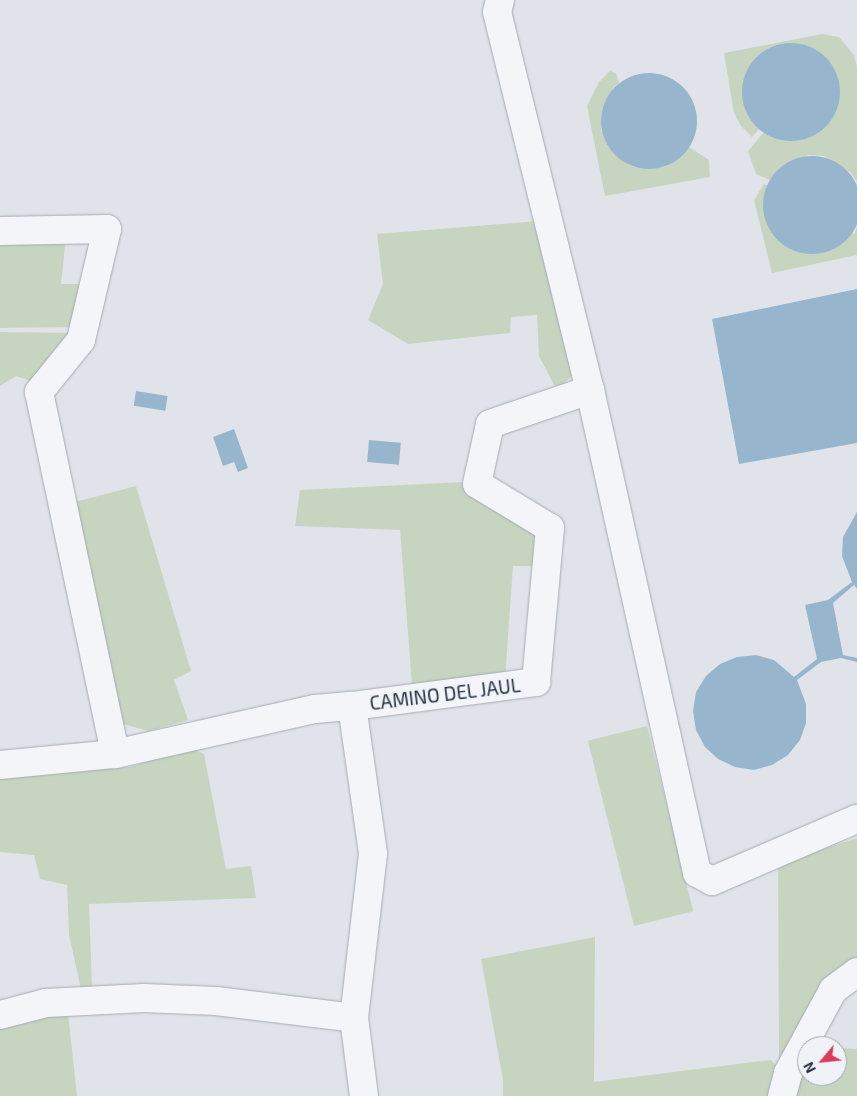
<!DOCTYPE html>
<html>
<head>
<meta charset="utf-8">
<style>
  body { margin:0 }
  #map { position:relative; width:857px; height:1096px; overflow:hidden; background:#e0e4ea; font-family:"Exo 2",sans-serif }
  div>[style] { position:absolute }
  .green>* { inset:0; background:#c7d5c0; transform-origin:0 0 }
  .water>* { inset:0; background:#97b6cd; transform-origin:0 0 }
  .round { border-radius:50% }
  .roads { filter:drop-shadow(0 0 1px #a5abb5) drop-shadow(0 0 1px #a5abb5) }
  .minor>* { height:28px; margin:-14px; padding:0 14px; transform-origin:14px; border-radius:14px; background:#f3f5f8 }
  span { translate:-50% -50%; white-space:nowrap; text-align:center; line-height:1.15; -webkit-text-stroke:4px #eff3f7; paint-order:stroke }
  .street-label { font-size:19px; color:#273343 }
  .north { position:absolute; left:797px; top:1036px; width:50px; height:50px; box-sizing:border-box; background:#eff3f7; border:1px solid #9fa6af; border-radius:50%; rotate:242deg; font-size:14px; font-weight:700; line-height:20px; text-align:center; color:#273343 }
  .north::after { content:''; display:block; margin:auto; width:18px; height:22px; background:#da3a5f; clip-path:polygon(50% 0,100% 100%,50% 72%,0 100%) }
</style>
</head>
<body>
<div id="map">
  <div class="green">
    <div style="clip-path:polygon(822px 34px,839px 37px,854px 55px,857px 68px,857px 182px,850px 172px,824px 156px,808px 155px,780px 168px,770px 180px,756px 174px,748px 151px,764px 132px,773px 138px,825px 58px,798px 44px,748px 116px,759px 129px,752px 137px,741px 126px,734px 113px,724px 53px)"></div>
    <div style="clip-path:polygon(610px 71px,616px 73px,619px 83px,614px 87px,601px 115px,601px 130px,607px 145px,617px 157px,631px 166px,648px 169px,664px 167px,678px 159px,689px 147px,709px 160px,710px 177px,605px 196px,587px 106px,599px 82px)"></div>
    <div style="clip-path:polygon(764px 184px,768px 186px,765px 195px,854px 234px,857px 227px,857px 255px,772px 273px,754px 200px)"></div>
    <div style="clip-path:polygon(538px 221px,571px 354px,572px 376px,562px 385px,554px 385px,539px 356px,537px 315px,511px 317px,510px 333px,408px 344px,368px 320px,383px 284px,377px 234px)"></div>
    <div style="clip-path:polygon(66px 237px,61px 284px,85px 284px,78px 327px,0 328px,0 241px)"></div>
    <div style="clip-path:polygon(0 332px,76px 333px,34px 382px,16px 376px,0 386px)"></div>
    <div style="clip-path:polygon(464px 482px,539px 534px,540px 566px,513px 566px,505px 679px,412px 685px,400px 530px,295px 526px,300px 490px)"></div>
    <div style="clip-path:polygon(136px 486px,191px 671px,174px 680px,188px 720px,148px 731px,123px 724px,75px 502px)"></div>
    <div style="left:647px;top:726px;width:191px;height:61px;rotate:76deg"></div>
    <div style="clip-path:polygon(190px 748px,204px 754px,226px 869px,251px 866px,256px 898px,89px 904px,92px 987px,81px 989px,69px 935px,67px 885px,40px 879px,34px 855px,0 852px,0 776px,130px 767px)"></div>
    <div style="clip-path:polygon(857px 838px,857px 962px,779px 1061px,778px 864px)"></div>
    <div style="clip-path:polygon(595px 937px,594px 1082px,771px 1060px,778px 1067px,770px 1096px,503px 1096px,503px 1080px,481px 959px)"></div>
    <div style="clip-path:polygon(68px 1013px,77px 1096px,0 1096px,0 1022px)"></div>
    <div style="clip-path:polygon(837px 1048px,857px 1049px,857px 1096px,795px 1096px,807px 1062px,807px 1076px,837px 1076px)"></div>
  </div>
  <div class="water">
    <div class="round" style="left:742px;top:43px;width:98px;height:98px"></div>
    <div class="round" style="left:601px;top:73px;width:96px;height:96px"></div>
    <div class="round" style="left:763px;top:156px;width:98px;height:98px"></div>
    <div style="clip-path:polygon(857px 289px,857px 443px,739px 464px,712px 319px)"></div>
    <div style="left:136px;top:391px;width:32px;height:15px;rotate:9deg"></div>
    <div style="clip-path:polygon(234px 429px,248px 468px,238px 472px,234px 462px,223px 466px,213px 437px)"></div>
    <div style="left:369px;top:440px;width:32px;height:22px;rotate:5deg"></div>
    <div style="clip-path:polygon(857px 512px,857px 589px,854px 585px,833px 603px,843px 655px,857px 658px,857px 662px,841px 658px,821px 662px,797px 680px,806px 704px,806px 723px,800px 740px,788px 755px,772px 765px,754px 770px,735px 767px,718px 759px,705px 747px,696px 730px,693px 711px,696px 692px,706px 676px,720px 664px,737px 657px,756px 655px,774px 660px,794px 677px,817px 659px,805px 605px,828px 600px,852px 582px,842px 556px,843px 537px)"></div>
  </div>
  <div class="roads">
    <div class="minor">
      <div style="left:500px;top:0;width:12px;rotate:104deg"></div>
      <div style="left:497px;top:12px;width:389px;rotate:76.2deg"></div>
      <div style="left:590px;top:390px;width:495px;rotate:77.5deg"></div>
      <div style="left:697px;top:873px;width:17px;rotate:28deg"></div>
      <div style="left:712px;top:881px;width:158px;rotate:-23.2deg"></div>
      <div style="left:0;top:231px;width:107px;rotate:-1.1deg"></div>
      <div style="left:107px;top:229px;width:114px;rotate:103.2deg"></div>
      <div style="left:81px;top:340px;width:67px;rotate:128.9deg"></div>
      <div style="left:39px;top:392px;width:370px;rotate:78.1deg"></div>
      <div style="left:0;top:765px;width:116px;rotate:-5.5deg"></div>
      <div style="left:115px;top:754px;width:205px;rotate:-12.7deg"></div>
      <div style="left:315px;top:709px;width:37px;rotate:-5deg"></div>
      <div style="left:0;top:1015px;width:48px;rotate:-14.6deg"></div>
      <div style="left:46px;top:1003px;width:98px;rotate:-2.9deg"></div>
      <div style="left:144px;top:998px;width:72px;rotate:2.4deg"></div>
      <div style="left:216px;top:1001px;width:139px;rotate:7deg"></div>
      <div style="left:364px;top:1096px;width:79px;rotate:-97.3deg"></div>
      <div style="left:354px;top:1018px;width:166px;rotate:-83.4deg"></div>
      <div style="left:373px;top:853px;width:148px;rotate:-98.1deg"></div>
      <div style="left:352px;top:706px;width:186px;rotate:-7.4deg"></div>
      <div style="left:536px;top:682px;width:155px;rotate:-84.8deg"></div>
      <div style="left:550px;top:528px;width:85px;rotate:-148.9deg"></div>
      <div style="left:477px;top:484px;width:61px;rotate:-77.8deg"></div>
      <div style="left:490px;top:424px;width:106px;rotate:-18.8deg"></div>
      <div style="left:782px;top:1096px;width:24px;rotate:-75deg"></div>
      <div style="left:788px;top:1073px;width:94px;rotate:-61.5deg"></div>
      <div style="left:833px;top:990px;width:30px;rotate:-37deg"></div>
    </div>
  </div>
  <div class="street-label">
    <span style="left:445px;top:694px;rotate:-7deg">CAMINO DEL JAUL</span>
  </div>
  <div class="north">N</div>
</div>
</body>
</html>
